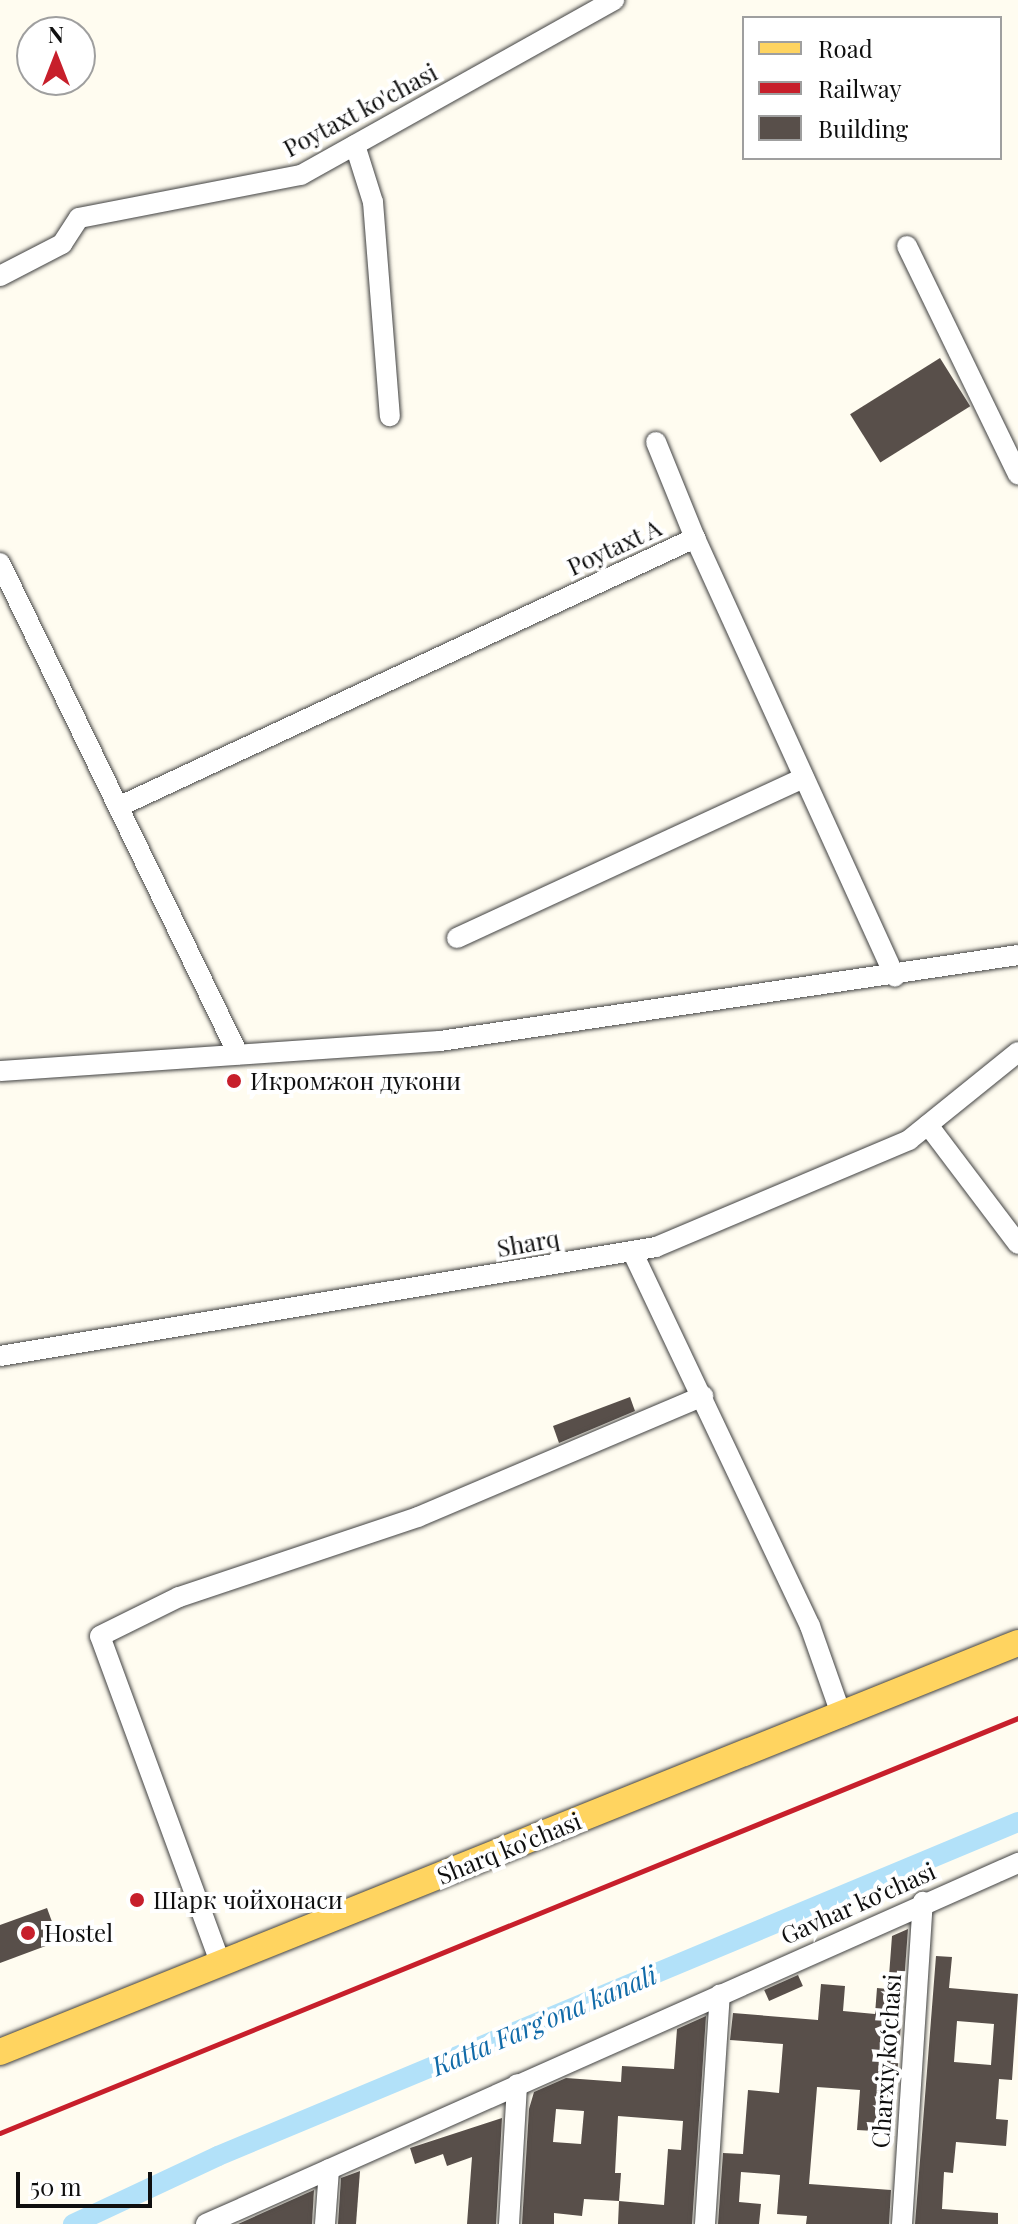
<!DOCTYPE html>
<html>
<head>
<meta charset="utf-8">
<style>
  body { margin:0 }
  #map { position:relative; width:1018px; height:2224px; overflow:hidden; background:#fffcf0; font-family:"Playfair Display",serif }
  div>[style] { position:absolute }
  .canal>* { height:20px; margin:-10px; padding:0 10px; transform-origin:10px; border-radius:10px; background:#b2e1f9 }
  .building>* { inset:0; background:#584f4a; transform-origin:0 0 }
  .roads { filter:drop-shadow(0 0 2px #424242) drop-shadow(0 0 2px #424242) }
  .minor>* { height:20px; margin:-10px; padding:0 10px; transform-origin:10px; border-radius:10px; background:#fff }
  .major>* { height:26px; margin:-13px; padding:0 13px; transform-origin:13px; border-radius:13px; background:#ffd460 }
  .rail>* { height:5px; margin:-2.5px; padding:0 2.5px; transform-origin:2.5px; border-radius:2.5px; background:#c71f2b }
  .dots>* { width:22px; height:22px; translate:-50% -50%; box-sizing:border-box; border:4px solid #fff; border-radius:50% }
  span { translate:-50% -50%; white-space:nowrap; text-align:center; line-height:1.15; -webkit-text-stroke:8px #fff; paint-order:stroke }
  .street-label { font-size:24px; color:#0f0f0f }
  .poi-label { font-size:24px; color:#0f0f0f }
  .left { translate:0 -50%; text-align:left }
  .water-label { font-size:26px; color:#106aa8; font-style:italic }
  .legend { position:absolute; left:742px; top:16px; width:260px; height:144px; box-sizing:border-box; background:#fff; border:2px solid #9f9f9f; margin:0; padding:10px 14px; list-style:none; font-size:24px; color:#0f0f0f }
  .legend li { display:flex; align-items:center; gap:16px; height:40px }
  .legend b { width:40px; border:2px solid #9f9f9f }
  .north { position:absolute; left:16px; top:16px; width:80px; height:80px; box-sizing:border-box; background:#fff; border:2px solid #9f9f9f; border-radius:50%; rotate:0deg; font-size:22px; font-weight:700; line-height:32px; text-align:center; color:#0f0f0f }
  .north::after { content:''; display:block; margin:auto; width:28px; height:36px; background:#c71f2b; clip-path:polygon(50% 0,100% 100%,50% 72%,0 100%) }
  .scale { position:absolute; left:16px; top:2172px; width:136px; height:36px; box-sizing:border-box; border:4px solid #0f0f0f; border-top:0; padding-left:10px; font-size:24px; line-height:28px; white-space:nowrap; color:#0f0f0f; -webkit-text-stroke:6px #fff; paint-order:stroke }
</style>
</head>
<body>
<div id="map">
  <div class="canal">
    <div style="left:73px;top:2224px;width:160px;rotate:-25.1deg"></div>
    <div style="left:218px;top:2156px;width:867px;rotate:-22.66deg"></div>
  </div>
  <div class="building">
    <div style="left:940px;top:358px;width:57px;height:106px;rotate:58deg"></div>
    <div style="clip-path:polygon(630px 1397px,635px 1411px,559px 1443px,553px 1426px)"></div>
    <div style="clip-path:polygon(47px 1908px,59px 1941px,0 1963px,0 1925px)"></div>
    <div style="clip-path:polygon(908px 1929px,893px 2132px,857px 2130px,860px 2090px,817px 2087px,809px 2184px,891px 2190px,889px 2224px,806px 2224px,807px 2216px,777px 2214px,780px 2175px,741px 2172px,739px 2202px,761px 2204px,759px 2224px,718px 2224px,723px 2153px,743px 2154px,748px 2090px,779px 2093px,783px 2044px,730px 2040px,733px 2013px,818px 2020px,821px 1984px,845px 1986px,843px 2011px,875px 2014px,877px 1988px,888px 1989px,892px 1936px)"></div>
    <div style="clip-path:polygon(evenodd,936px 1956px,952px 1957px,949px 1988px,1018px 1994px,1012px 2080px,999px 2079px,996px 2119px,1008px 2120px,1006px 2146px,956px 2142px,953px 2173px,944px 2172px,942px 2209px,998px 2213px,998px 2224px,915px 2224px,936px 1956px,957px 2021px,994px 2024px,991px 2065px,954px 2062px,957px 2021px)"></div>
    <div style="left:798px;top:1975px;width:12px;height:37px;rotate:66deg"></div>
    <div style="clip-path:polygon(evenodd,706px 2016px,692px 2224px,618px 2224px,619px 2201px,584px 2199px,582px 2216px,554px 2213px,554px 2224px,522px 2224px,529px 2109px,534px 2092px,566px 2078px,621px 2082px,622px 2066px,674px 2069px,677px 2029px,706px 2016px,556px 2109px,584px 2111px,581px 2144px,553px 2142px,556px 2109px,706px 2016px,618px 2116px,683px 2121px,681px 2150px,668px 2149px,664px 2205px,619px 2201px,621px 2173px,615px 2173px,618px 2116px)"></div>
    <div style="clip-path:polygon(502px 2118px,496px 2224px,467px 2224px,472px 2157px,447px 2166px,443px 2154px,415px 2164px,410px 2148px)"></div>
    <div style="clip-path:polygon(360px 2171px,356px 2224px,338px 2224px,341px 2178px)"></div>
    <div style="clip-path:polygon(314px 2190px,312px 2224px,238px 2224px)"></div>
  </div>
  <div class="roads">
    <div class="minor">
      <div style="left:355px;top:145px;width:60px;rotate:72.5deg"></div>
      <div style="left:373px;top:202px;width:215px;rotate:85.5deg"></div>
      <div style="left:907px;top:246px;width:254px;rotate:64.1deg"></div>
      <div style="left:0;top:276px;width:70px;rotate:-27.3deg"></div>
      <div style="left:62px;top:244px;width:31px;rotate:-57deg"></div>
      <div style="left:79px;top:218px;width:226px;rotate:-11deg"></div>
      <div style="left:301px;top:175px;width:359px;rotate:-29.2deg"></div>
      <div style="left:656px;top:442px;width:104px;rotate:67.9deg"></div>
      <div style="left:0;top:563px;width:546px;rotate:64.14deg"></div>
      <div style="left:118px;top:807px;width:637px;rotate:-25deg"></div>
      <div style="left:695px;top:538px;width:482px;rotate:65.5deg"></div>
      <div style="left:457px;top:938px;width:382px;rotate:-24.8deg"></div>
      <div style="left:0;top:1071px;width:441px;rotate:-3.9deg"></div>
      <div style="left:440px;top:1041px;width:584px;rotate:-8.46deg"></div>
      <div style="left:928px;top:1125px;width:149px;rotate:52.9deg"></div>
      <div style="left:632px;top:1251px;width:415px;rotate:64.6deg"></div>
      <div style="left:810px;top:1626px;width:96px;rotate:70.6deg"></div>
      <div style="left:0;top:1356px;width:665px;rotate:-9.43deg"></div>
      <div style="left:656px;top:1247px;width:275px;rotate:-22.9deg"></div>
      <div style="left:909px;top:1140px;width:140px;rotate:-38.9deg"></div>
      <div style="left:220px;top:1962px;width:347px;rotate:-110.2deg"></div>
      <div style="left:100px;top:1636px;width:88px;rotate:-26.3deg"></div>
      <div style="left:179px;top:1597px;width:252px;rotate:-18.5deg"></div>
      <div style="left:418px;top:1517px;width:310px;rotate:-23deg"></div>
      <div style="left:206px;top:2224px;width:889px;rotate:-23.97deg"></div>
      <div style="left:325px;top:2224px;width:55px;rotate:-85.8deg"></div>
      <div style="left:509px;top:2224px;width:140px;rotate:-86.7deg"></div>
      <div style="left:705px;top:2224px;width:230px;rotate:-86.3deg"></div>
      <div style="left:902px;top:2224px;width:323px;rotate:-86.3deg"></div>
    </div>
    <div class="major">
      <div style="left:0;top:2052px;width:1097px;rotate:-21.89deg"></div>
    </div>
  </div>
  <div class="rail">
    <div style="left:0;top:2133px;width:1099px;rotate:-22.18deg"></div>
  </div>
  <div class="dots">
    <div style="left:234px;top:1081px;background:#c71f2b"></div>
    <div style="left:137px;top:1900px;background:#c71f2b"></div>
    <div style="left:28px;top:1933px;background:#c71f2b"></div>
  </div>
  <div class="street-label">
    <span style="left:360px;top:110px;rotate:-28deg">Poytaxt ko'chasi</span>
    <span style="left:614px;top:547px;rotate:-25deg">Poytaxt A</span>
    <span style="left:528px;top:1243px;rotate:-10deg">Sharq</span>
    <span style="left:509px;top:1848px;rotate:-22deg">Sharq ko'chasi</span>
    <span style="left:858px;top:1903px;rotate:-24deg">Gavhar koʻchasi</span>
    <span style="left:886px;top:2061px;rotate:-86deg">Charxiy koʻchasi</span>
  </div>
  <div class="poi-label">
    <span class="left" style="left:250px;top:1081px">Икромжон дукони</span>
    <span class="left" style="left:153px;top:1900px">Шарк чойхонаси</span>
    <span class="left" style="left:44px;top:1933px">Hostel</span>
  </div>
  <div class="water-label">
    <span style="left:544px;top:2020px;rotate:-23deg">Katta Farg'ona kanali</span>
  </div>
  <ul class="legend">
  <li><b style="height:10px;background:#ffd460"></b>Road</li>
  <li><b style="height:10px;background:#c71f2b"></b>Railway</li>
  <li><b style="height:22px;background:#584f4a"></b>Building</li>
  </ul>
  <div class="north">N</div>
  <div class="scale">50 m</div>
</div>
</body>
</html>
